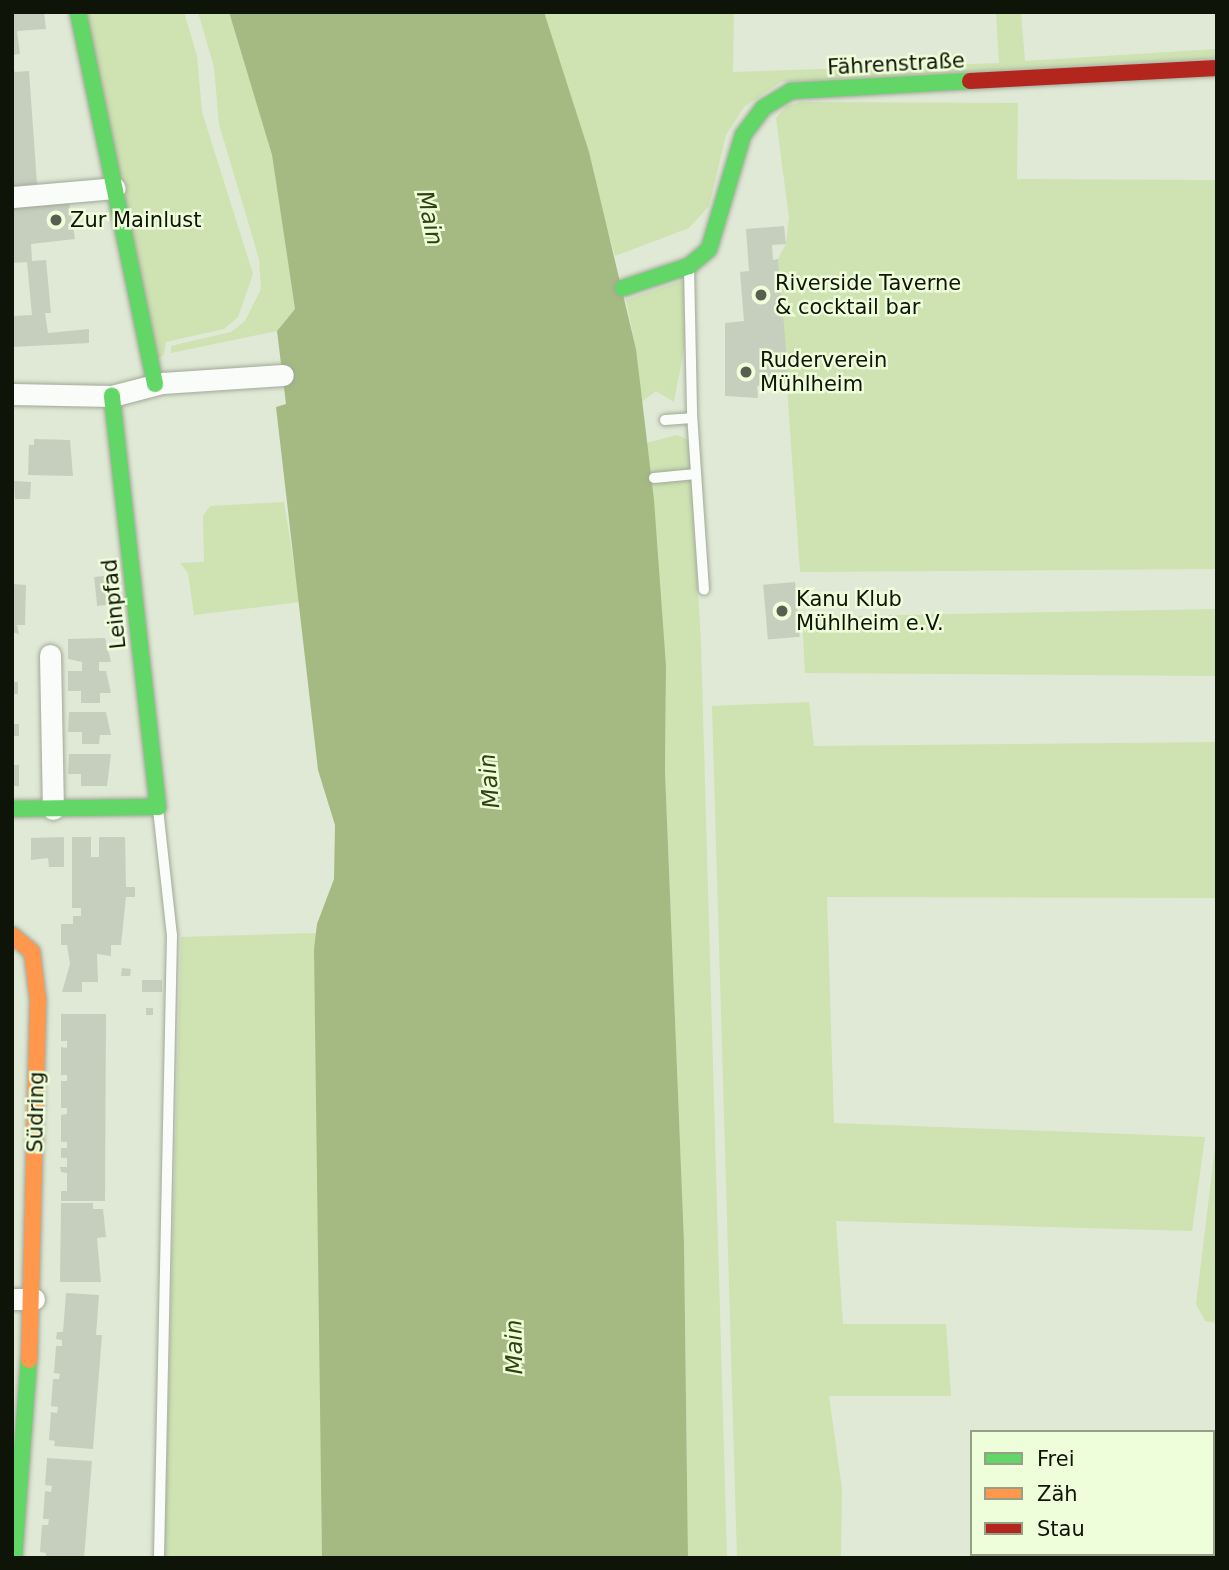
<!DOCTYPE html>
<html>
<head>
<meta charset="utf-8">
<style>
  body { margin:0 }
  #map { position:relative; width:1229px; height:1570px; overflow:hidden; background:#e0e9d5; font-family:"DejaVu Sans",sans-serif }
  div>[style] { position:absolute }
  .green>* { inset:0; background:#cee2b2 }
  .water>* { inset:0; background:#a4ba82 }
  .building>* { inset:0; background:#c6cebd; transform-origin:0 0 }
  .roads { filter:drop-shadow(0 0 2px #a1a898) drop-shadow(0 0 2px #a1a898) }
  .lane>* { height:10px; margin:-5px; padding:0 5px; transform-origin:5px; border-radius:5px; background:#fafcf9 }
  .street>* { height:21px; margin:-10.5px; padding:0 10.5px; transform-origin:10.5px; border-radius:10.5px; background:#fafcf9 }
  .fast>* { height:16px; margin:-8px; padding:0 8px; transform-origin:8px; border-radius:8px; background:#63d668 }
  .slow>* { height:16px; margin:-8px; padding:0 8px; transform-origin:8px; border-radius:8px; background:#ff974d }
  .jam>* { height:16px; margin:-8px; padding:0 8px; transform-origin:8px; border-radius:8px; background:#b3261e }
  .dots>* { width:19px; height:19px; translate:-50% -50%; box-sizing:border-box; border:4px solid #effeda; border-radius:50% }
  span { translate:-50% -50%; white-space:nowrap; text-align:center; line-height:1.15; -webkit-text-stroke:5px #effeda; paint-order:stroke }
  .street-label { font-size:21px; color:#0f1408 }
  .poi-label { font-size:21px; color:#0f1408 }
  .left { translate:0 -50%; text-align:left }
  .water-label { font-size:23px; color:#30420d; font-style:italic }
  .frame { position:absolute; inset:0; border:14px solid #0f1408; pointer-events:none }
  .legend { position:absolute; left:970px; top:1430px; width:245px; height:126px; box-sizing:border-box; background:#effeda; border:2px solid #95a086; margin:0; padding:9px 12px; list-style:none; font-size:21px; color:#0f1408 }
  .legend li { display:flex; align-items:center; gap:14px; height:35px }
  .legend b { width:35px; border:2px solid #95a086 }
</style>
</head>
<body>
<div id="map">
  <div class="green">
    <div style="clip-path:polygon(85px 12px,184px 12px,197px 56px,202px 112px,253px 274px,238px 317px,224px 329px,166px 342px,164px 355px,155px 360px)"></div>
    <div style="clip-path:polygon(198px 12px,229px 12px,272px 155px,295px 309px,277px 331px,171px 353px,171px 346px,231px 332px,245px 321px,261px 289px,259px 259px,219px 124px,214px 67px)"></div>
    <div style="clip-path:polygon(544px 12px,734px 12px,733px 72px,999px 63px,996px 12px,1021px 12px,1025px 61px,1217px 49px,1217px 58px,781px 82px,744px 107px,726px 135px,709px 206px,689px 228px,615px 256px)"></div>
    <div style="clip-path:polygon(800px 102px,1018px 103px,1017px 179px,1217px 180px,1217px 569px,800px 572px,778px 259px,786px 244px,789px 218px,776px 118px,787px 106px)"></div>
    <div style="clip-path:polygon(684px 280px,685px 343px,674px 402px,656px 391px,640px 403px,636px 349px,626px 300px)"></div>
    <div style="clip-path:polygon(677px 435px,689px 440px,701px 643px,727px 1558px,688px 1558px,684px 1242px,665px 771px,666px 695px,646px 443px)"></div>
    <div style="clip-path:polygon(284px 502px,300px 602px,194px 615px,188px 573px,180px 563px,204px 562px,203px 516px,210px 506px)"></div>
    <div style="clip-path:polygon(1217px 609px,1217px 676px,805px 673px,802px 617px)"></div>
    <div style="clip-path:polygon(809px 702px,814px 746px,1217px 742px,1217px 898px,827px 897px,834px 1123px,1205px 1137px,1192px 1231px,836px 1221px,843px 1324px,946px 1324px,951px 1396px,829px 1396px,842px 1489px,841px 1558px,737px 1558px,712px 706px)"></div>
    <div style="clip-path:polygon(316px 933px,322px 1558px,164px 1558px,181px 937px)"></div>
    <div style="clip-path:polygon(1217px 1131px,1217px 1323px,1205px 1321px,1196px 1304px)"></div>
  </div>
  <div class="water">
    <div style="clip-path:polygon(229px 12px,544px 12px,589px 152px,636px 349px,654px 500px,666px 666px,665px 771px,684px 1242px,688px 1558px,322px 1558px,314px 949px,317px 924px,334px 879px,335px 825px,318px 770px,276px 407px,286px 404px,277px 331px,295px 309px,272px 155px)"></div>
  </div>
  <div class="building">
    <div style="clip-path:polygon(12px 12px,44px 12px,46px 29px,17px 31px,20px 54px,12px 55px)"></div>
    <div style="clip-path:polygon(12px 66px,15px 72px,29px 71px,37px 184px,12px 186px)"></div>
    <div style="clip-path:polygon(69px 203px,75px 239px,31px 244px,32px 261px,46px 260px,51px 313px,45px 313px,48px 333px,89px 329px,89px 343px,12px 347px,12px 316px,32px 315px,27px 262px,12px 263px,12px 208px)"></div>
    <div style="clip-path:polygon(784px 226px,786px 244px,772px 245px,773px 260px,778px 259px,789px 383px,757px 386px,758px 398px,725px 396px,725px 323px,744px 321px,740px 272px,749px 271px,746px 229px)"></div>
    <div style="clip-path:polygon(34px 439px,70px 440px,73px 476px,28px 475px,29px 445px,34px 445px)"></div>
    <div style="clip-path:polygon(14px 481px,31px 482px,30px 499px,15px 499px)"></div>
    <div style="left:114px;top:575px;width:29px;height:20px;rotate:84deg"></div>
    <div style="left:795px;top:582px;width:55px;height:32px;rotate:85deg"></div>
    <div style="clip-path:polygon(12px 584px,26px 585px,25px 625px,17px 625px,19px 634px,12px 632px)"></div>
    <div style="clip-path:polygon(105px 638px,111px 662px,99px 662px,99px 671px,106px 671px,111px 693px,100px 693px,100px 703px,81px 703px,81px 691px,68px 691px,68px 671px,82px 671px,82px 662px,68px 659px,68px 639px)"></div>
    <div style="left:12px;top:682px;width:6px;height:12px"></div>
    <div style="clip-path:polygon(69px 712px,106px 712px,111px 735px,100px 735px,99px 744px,82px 744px,82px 732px,68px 732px)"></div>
    <div style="left:12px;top:724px;width:7px;height:12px"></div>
    <div style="clip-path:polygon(69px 754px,111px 754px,107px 786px,81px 786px,81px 774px,68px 774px)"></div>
    <div style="left:12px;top:765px;width:7px;height:21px"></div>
    <div style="clip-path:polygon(64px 837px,64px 867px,49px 867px,48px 858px,31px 860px,31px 838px)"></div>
    <div style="clip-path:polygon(72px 837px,91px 837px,91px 857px,99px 857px,99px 837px,125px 837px,126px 887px,135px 887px,135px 897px,126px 897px,121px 945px,111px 945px,111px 956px,97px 954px,98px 982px,82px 982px,82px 992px,62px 992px,70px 964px,67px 945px,61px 945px,61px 924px,73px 924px,73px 916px,81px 916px,81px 908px,72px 908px)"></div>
    <div style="clip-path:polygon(122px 968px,131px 969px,130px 976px,121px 976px)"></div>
    <div style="left:142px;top:980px;width:20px;height:12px"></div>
    <div style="left:146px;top:1008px;width:7px;height:7px"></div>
    <div style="clip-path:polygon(61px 1014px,106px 1014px,105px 1201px,61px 1201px,61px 1191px,67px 1191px,67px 1173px,61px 1172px,60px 1167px,67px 1167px,67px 1158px,61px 1158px,61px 1148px,67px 1148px,67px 1142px,61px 1142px,61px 1115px,67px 1114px,67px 1108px,61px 1108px,61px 1081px,67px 1081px,67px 1075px,61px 1075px,61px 1047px,67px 1048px,67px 1041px,61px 1041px)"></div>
    <div style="clip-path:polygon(61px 1203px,93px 1203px,93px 1209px,103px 1209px,106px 1237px,97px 1238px,101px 1282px,60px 1282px)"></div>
    <div style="clip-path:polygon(66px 1293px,99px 1295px,96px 1335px,102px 1335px,93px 1449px,54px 1446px,55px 1441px,49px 1440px,51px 1412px,57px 1413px,58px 1407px,51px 1406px,53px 1379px,59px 1379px,60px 1374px,54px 1373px,56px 1346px,62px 1346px,62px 1340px,56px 1339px,57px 1332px,63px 1332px)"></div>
    <div style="clip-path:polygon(47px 1458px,92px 1461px,84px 1558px,46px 1558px,46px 1553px,40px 1552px,42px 1525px,48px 1525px,49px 1519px,43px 1519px,45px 1491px,51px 1492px,52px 1486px,45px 1485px)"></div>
  </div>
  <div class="roads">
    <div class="lane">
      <div style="left:689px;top:267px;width:147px;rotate:88.8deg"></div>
      <div style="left:692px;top:414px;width:176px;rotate:86.1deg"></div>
      <div style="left:665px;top:420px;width:27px;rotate:-4deg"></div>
      <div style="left:654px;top:478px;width:42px;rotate:-5.4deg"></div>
      <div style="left:158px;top:809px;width:127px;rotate:83.7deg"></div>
      <div style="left:172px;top:935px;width:623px;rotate:91.2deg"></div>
    </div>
    <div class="street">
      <div style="left:12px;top:197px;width:103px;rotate:-5deg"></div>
      <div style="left:12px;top:394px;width:100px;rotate:1.1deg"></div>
      <div style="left:112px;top:396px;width:52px;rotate:-14.6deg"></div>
      <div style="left:162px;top:383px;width:121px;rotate:-3.8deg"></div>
      <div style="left:50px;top:655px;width:154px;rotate:88.9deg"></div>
      <div style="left:12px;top:1299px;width:22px"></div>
    </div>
    <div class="fast">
      <div style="left:78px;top:12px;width:380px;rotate:78.3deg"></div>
      <div style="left:623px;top:288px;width:70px;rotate:-18.4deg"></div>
      <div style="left:689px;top:266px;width:26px;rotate:-40deg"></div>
      <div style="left:709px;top:249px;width:119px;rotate:-73.4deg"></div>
      <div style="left:743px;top:135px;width:34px;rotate:-53deg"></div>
      <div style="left:763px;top:108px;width:33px;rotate:-31deg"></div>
      <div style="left:791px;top:91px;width:179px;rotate:-3.2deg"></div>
      <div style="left:12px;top:809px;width:146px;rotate:-0.8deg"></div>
      <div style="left:158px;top:807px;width:414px;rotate:-96.4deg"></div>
      <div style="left:14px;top:1558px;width:199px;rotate:-85.7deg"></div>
    </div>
    <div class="slow">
      <div style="left:12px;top:935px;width:26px;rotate:40deg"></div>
      <div style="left:32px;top:952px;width:48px;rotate:82.9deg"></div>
      <div style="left:38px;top:1000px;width:360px;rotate:91.4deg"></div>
    </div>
    <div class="jam">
      <div style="left:970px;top:81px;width:247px;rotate:-3deg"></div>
    </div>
  </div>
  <div class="dots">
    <div style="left:56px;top:220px;background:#585f50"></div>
    <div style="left:761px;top:295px;background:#585f50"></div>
    <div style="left:746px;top:372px;background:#585f50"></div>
    <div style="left:782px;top:611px;background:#585f50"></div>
  </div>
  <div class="street-label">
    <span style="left:896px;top:64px;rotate:-3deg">Fährenstraße</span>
    <span style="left:114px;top:604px;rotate:-96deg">Leinpfad</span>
    <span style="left:36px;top:1112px;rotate:-89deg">Südring</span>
  </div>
  <div class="poi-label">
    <span class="left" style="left:70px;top:220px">Zur Mainlust</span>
    <span class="left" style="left:775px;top:295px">Riverside Taverne<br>&amp; cocktail bar</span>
    <span class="left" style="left:760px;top:372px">Ruderverein<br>Mühlheim</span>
    <span class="left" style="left:796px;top:611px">Kanu Klub<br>Mühlheim e.V.</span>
  </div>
  <div class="water-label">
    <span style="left:430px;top:218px;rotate:78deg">Main</span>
    <span style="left:489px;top:781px;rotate:-95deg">Main</span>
    <span style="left:514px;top:1347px;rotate:-91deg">Main</span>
  </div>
  <div class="frame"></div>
  <ul class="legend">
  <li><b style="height:9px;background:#63d668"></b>Frei</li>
  <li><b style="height:9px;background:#ff974d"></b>Zäh</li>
  <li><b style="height:9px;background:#b3261e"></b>Stau</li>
  </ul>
</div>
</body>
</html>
